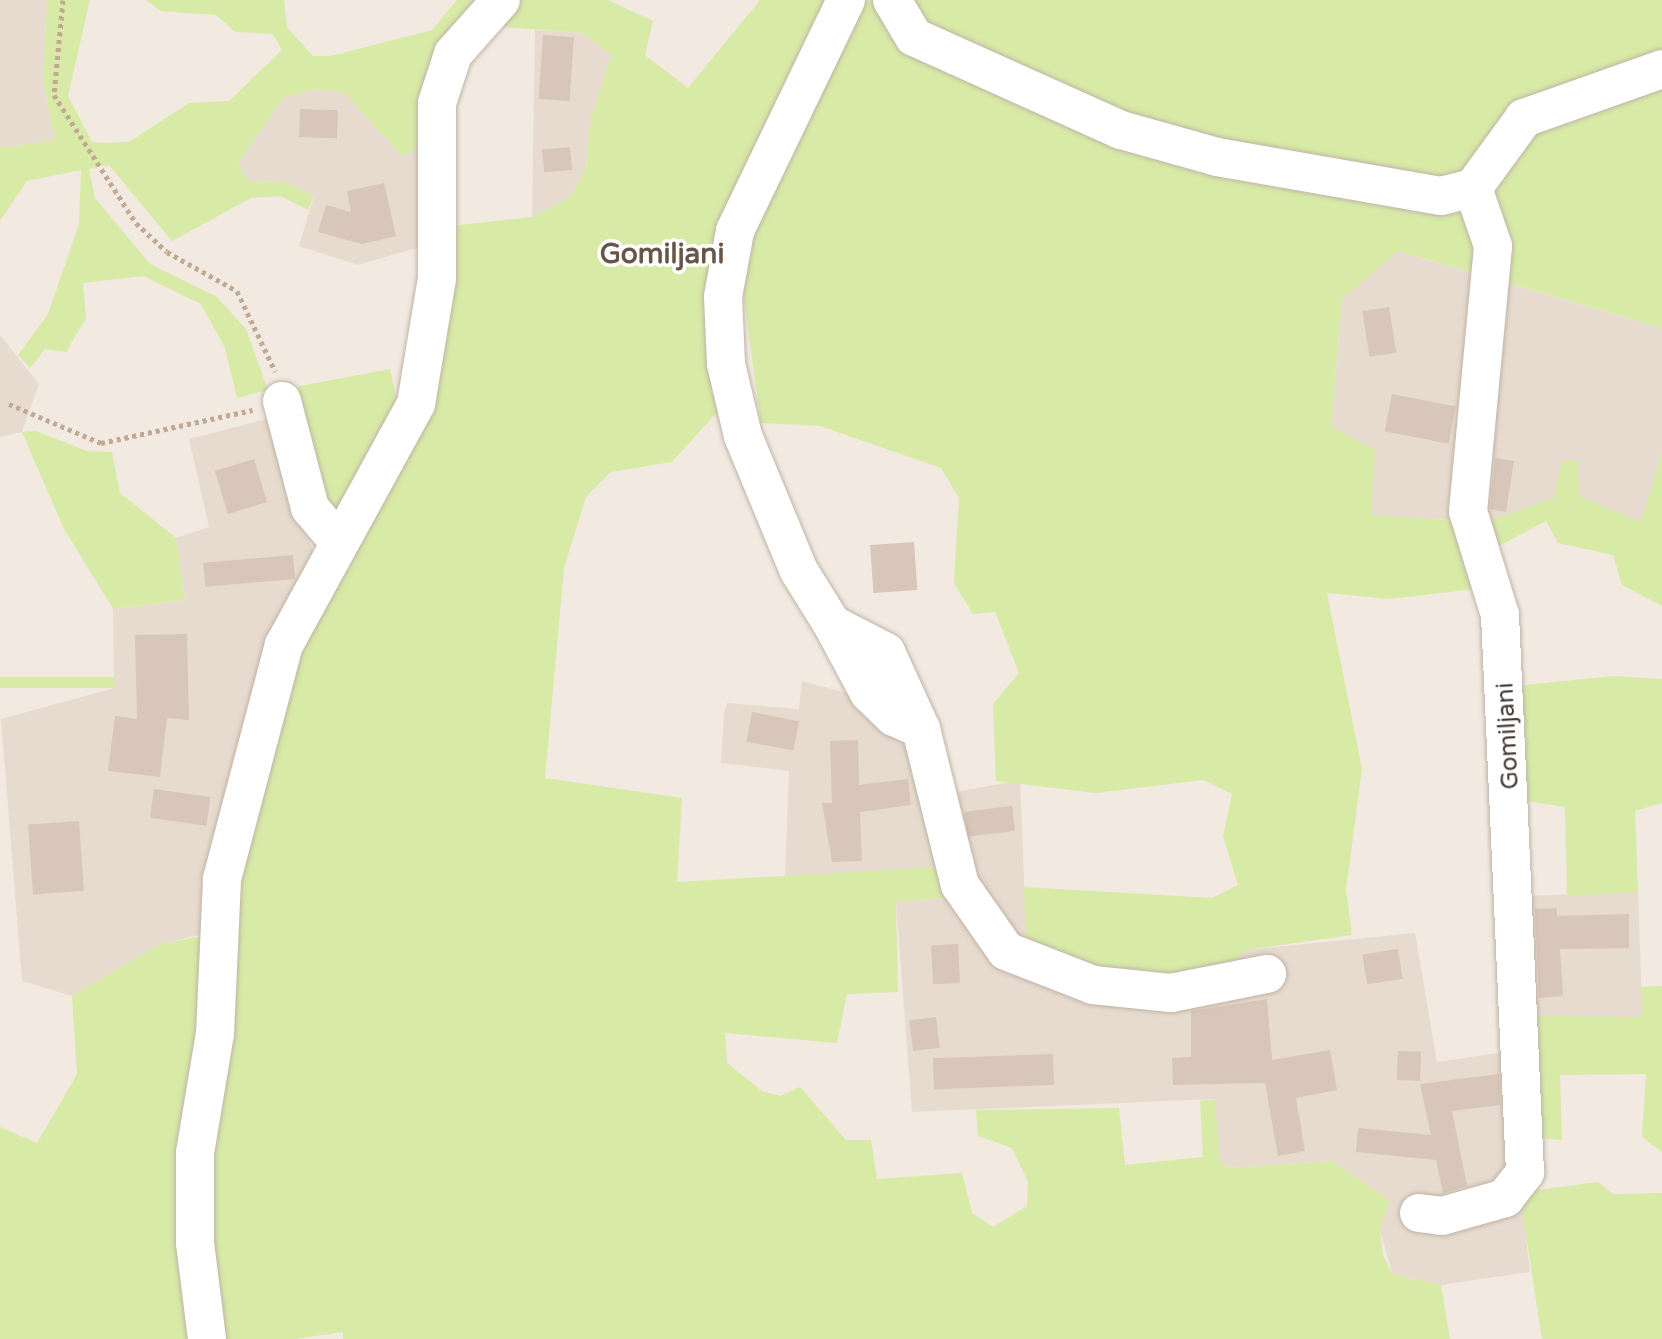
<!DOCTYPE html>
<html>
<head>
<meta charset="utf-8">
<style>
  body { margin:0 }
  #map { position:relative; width:1662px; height:1339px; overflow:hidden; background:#f2eae1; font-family:"Varela Round",sans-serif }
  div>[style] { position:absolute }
  .residential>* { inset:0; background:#e7dbcf; transform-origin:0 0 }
  .green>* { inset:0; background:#d7eaa6; transform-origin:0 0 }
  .building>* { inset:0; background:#d7c6b9; transform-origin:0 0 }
  .path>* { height:5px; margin-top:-2.5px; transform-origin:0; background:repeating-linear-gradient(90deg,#c1a994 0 4px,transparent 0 8px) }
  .roads { filter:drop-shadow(0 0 2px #c1b3a6) drop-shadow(0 0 2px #c1b3a6) }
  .street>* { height:38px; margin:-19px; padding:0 19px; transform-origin:19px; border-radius:19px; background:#fff }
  span { translate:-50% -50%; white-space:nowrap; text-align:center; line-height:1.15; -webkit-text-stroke:7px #fff; paint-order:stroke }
  .street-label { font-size:24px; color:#443932 }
  .quarter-label { font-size:28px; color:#675548; font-weight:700 }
</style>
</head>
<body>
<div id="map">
  <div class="residential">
    <div style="clip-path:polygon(0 0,47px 0,43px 81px,55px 140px,0 148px)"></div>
    <div style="clip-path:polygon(535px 30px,582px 33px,611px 55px,590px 124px,586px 169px,569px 198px,532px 217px)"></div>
    <div style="clip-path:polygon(317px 89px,345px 93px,402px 156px,423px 147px,430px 244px,358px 265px,299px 246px,314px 196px,283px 182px,247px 181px,238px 163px,284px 97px)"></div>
    <div style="clip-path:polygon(1397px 251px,1662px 328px,1662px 453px,1641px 523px,1578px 496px,1577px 461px,1554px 498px,1522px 515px,1487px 522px,1371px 516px,1331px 426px,1342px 299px)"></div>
    <div style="clip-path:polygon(0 335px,39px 384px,22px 432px,0 437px)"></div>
    <div style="clip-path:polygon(274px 417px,315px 559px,207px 933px,160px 944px,72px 996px,22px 981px,1px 719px,114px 688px,113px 609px,185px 600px,176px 538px,209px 527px,189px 439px)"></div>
    <div style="clip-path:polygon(802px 681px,855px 695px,901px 738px,919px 769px,940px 867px,785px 879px,789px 771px,721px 763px,724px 713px,727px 703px,799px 709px)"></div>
    <div style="clip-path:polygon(1020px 780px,1027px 952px,1223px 977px,1244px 950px,1415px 933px,1437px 1062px,1505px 1052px,1530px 1272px,1441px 1285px,1392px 1274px,1380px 1229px,1390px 1200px,1332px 1161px,1227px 1168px,1220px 1160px,1214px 1099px,912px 1112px,896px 902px,952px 897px,951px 793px)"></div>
    <div style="left:1638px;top:892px;width:125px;height:119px;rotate:88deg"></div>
  </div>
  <div class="green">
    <div style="clip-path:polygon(47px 0,90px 0,68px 96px,92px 142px,105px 143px,129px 142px,189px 103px,229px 101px,282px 50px,273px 34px,235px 32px,216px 15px,161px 11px,146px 0,284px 0,287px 27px,313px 56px,331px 56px,432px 30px,457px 0,480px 0,423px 147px,402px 156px,345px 93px,317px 89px,284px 97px,238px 163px,247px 181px,283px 182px,314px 196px,308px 210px,280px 196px,251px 198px,172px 241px,109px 165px,89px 169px,95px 198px,150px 264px,217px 297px,246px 329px,268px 390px,237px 398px,225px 348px,201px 304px,143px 276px,83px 283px,86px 318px,66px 352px,45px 349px,30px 368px,18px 355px,48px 314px,79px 224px,81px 170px,27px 181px,0 221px,0 148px,55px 140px,43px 81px)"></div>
    <div style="clip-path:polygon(512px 0,608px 0,653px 21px,645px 55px,688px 88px,760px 0,1662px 0,1662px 328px,1398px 251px,1342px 299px,1331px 426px,1375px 451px,1371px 515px,1460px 521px,1475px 589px,1389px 599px,1327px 593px,1362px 769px,1346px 890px,1352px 935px,1245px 950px,1223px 977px,1098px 971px,1027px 952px,1024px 887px,1212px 898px,1238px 885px,1223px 836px,1232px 794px,1203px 780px,1096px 793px,996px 781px,993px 704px,1019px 673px,995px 612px,973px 614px,954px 583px,959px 498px,941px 468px,820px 426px,761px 423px,741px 279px,720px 409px,672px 462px,611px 472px,586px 497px,564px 568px,545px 778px,682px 798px,677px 882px,940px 867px,952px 897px,896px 902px,898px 992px,847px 994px,837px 1043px,725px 1033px,727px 1063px,762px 1091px,781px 1096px,800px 1087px,846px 1140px,871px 1140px,877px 1179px,962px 1173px,972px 1213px,993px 1227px,1027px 1206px,1028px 1182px,1012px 1148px,978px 1136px,976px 1110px,1119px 1108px,1125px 1165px,1203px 1157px,1200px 1101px,1215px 1099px,1220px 1160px,1227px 1168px,1332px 1161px,1390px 1200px,1380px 1229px,1383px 1255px,1392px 1274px,1441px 1285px,1450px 1339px,343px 1339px,343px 1332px,295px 1339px,0 1339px,0 1127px,37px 1143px,77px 1074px,72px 996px,160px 944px,229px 931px,296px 649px,368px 517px,450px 226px,532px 217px,569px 198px,586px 169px,590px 124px,611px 55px,582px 33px,491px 26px)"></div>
    <div style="clip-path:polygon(390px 369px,399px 411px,342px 519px,330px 517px,291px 394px,300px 386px)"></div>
    <div style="clip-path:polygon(36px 431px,87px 451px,112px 452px,120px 493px,176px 538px,185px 600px,113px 609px,63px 527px,22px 432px)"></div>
    <div style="clip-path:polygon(1662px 453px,1662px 606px,1622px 585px,1613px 555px,1558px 543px,1546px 521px,1491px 550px,1487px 522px,1554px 498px,1562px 461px,1578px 461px,1579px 496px,1641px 522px)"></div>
    <div style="clip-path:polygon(1613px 676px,1662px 679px,1662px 803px,1635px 811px,1638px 892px,1567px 896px,1565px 807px,1526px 801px,1518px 686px)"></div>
    <div style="left:114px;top:677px;width:11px;height:118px;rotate:90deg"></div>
    <div style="clip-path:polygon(1662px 986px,1662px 1152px,1642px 1137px,1646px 1074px,1560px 1075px,1562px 1140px,1534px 1138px,1524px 1016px,1642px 1017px,1641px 987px)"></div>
    <div style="clip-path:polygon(1598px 1182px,1613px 1194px,1662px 1193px,1662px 1339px,1542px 1339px,1521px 1203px,1531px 1191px)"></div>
  </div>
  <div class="building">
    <div style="left:543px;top:35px;width:31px;height:64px;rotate:4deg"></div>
    <div style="left:300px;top:109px;width:38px;height:28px;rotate:2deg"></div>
    <div style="left:570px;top:147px;width:23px;height:28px;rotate:85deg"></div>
    <div style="clip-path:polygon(384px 183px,396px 236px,362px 244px,318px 232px,326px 205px,351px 212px,347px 191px)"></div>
    <div style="left:1389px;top:307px;width:46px;height:27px;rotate:81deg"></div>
    <div style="left:1392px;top:394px;width:65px;height:38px;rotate:11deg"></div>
    <div style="clip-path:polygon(1495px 458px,1514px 461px,1506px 512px,1490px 509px)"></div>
    <div style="left:254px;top:459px;width:45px;height:41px;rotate:73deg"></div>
    <div style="left:914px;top:542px;width:48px;height:44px;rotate:86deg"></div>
    <div style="left:293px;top:555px;width:24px;height:90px;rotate:85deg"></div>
    <div style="clip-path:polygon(187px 634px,189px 720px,167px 718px,160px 777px,108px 771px,115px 716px,137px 719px,135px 635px)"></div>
    <div style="left:752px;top:712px;width:48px;height:30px;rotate:11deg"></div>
    <div style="clip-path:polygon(858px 740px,859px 785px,908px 779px,911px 805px,860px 812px,862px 861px,832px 862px,822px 803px,832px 803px,830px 741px)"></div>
    <div style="left:154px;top:789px;width:57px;height:29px;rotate:8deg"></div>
    <div style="left:1012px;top:806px;width:25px;height:48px;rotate:83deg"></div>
    <div style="left:79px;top:821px;width:70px;height:51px;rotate:86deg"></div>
    <div style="clip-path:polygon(1557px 908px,1557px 916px,1629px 914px,1629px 948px,1560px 949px,1563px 996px,1539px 998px,1535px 909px)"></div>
    <div style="left:958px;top:944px;width:39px;height:27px;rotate:87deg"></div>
    <div style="left:1398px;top:949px;width:30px;height:36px;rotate:81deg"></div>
    <div style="clip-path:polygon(1267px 999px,1272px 1060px,1330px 1050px,1337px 1090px,1296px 1098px,1305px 1151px,1278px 1156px,1265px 1083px,1173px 1085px,1172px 1058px,1191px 1057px,1191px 1011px)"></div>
    <div style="left:936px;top:1017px;width:31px;height:27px;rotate:83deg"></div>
    <div style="left:1398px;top:1051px;width:23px;height:29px;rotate:2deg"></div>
    <div style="left:1053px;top:1054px;width:31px;height:120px;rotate:88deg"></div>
    <div style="clip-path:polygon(1499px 1074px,1500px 1105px,1452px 1111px,1467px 1186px,1443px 1193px,1436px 1160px,1356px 1152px,1358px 1128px,1431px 1135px,1420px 1084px)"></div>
  </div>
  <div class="path">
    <div style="left:63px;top:0;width:95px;rotate:95.4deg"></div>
    <div style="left:54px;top:95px;width:152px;rotate:57.4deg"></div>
    <div style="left:136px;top:223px;width:42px;rotate:43.1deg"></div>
    <div style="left:167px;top:252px;width:80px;rotate:29.1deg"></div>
    <div style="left:237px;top:291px;width:89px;rotate:64.6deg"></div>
    <div style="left:9px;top:404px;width:100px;rotate:23deg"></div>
    <div style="left:101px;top:443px;width:155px;rotate:-12.3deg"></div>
  </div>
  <div class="roads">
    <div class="street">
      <div style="left:846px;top:0;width:256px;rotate:115.7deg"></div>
      <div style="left:735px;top:231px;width:67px;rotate:100.3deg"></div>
      <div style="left:723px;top:297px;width:67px;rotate:87.4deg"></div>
      <div style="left:726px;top:364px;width:74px;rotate:76.7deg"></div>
      <div style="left:743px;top:436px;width:146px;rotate:67.5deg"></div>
      <div style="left:799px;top:571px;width:62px;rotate:58.1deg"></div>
      <div style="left:832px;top:624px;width:61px;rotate:27.4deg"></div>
      <div style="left:886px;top:652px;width:85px;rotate:65.6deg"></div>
      <div style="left:921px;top:729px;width:161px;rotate:76deg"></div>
      <div style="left:960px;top:885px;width:80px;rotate:55.1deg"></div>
      <div style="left:1006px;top:951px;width:93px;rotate:21.3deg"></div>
      <div style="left:1093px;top:985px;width:78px;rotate:5.9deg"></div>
      <div style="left:1171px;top:993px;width:98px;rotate:-11.2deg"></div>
      <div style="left:892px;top:0;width:43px;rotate:59.3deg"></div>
      <div style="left:914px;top:37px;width:227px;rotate:24.2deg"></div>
      <div style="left:1121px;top:130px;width:100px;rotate:15.7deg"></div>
      <div style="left:1217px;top:157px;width:227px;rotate:9.9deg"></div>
      <div style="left:1441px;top:196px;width:33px;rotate:-14deg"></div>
      <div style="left:1473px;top:188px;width:87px;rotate:-53.9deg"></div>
      <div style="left:1524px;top:118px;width:146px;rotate:-19.5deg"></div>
      <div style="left:282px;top:401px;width:111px;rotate:75.3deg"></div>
      <div style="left:310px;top:508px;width:42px;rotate:49.8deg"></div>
      <div style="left:832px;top:624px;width:78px;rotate:61.8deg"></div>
      <div style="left:869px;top:693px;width:35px;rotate:44deg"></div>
      <div style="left:894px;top:717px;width:30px;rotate:24deg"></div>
      <div style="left:1419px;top:1213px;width:23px;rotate:7deg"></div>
      <div style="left:1442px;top:1216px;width:66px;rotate:-15.9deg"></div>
      <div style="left:1505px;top:1198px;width:33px;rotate:-52deg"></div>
      <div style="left:1525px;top:1172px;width:558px;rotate:-92.57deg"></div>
      <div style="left:1500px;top:615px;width:109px;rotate:-107.1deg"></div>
      <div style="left:1468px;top:511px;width:266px;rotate:-84.6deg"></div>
      <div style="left:1493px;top:246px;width:61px;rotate:-109deg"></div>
      <div style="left:207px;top:1339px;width:97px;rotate:-97.1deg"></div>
      <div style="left:195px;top:1243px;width:90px;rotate:-90deg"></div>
      <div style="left:195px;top:1153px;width:121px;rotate:-80.5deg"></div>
      <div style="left:215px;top:1034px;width:155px;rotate:-87.4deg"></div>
      <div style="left:222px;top:879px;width:242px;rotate:-75.2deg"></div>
      <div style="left:284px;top:645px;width:275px;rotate:-61.3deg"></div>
      <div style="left:416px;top:404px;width:128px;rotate:-80.5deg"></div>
      <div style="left:437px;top:278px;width:175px;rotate:-90deg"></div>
      <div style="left:437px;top:103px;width:52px;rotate:-71.9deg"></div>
      <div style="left:453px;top:54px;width:72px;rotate:-48.4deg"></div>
    </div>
  </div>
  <div class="street-label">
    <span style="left:1508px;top:736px;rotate:-93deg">Gomiljani</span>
  </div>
  <div class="quarter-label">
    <span style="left:662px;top:254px">Gomiljani</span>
  </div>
</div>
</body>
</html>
